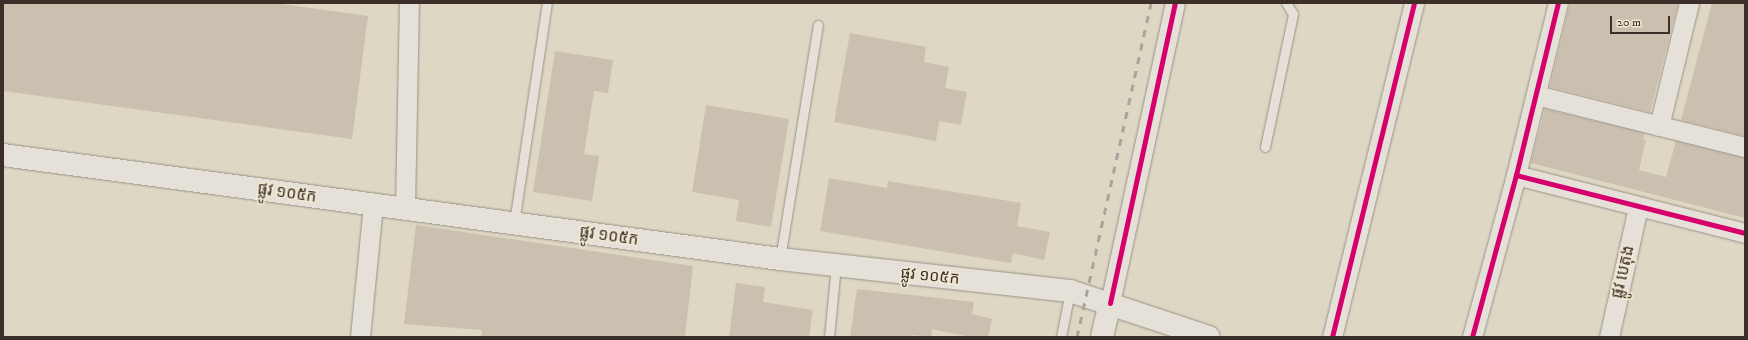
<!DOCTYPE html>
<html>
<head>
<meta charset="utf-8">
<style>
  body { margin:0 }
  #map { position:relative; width:1748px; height:340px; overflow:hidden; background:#ded7c4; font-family:"IM FELL DW Pica","Noto Sans Khmer",serif }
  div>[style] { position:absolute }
  .building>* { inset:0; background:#cbbfaf }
  .roads { filter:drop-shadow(0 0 1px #989286) drop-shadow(0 0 1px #989286) }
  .lane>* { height:9px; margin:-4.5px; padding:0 4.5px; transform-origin:4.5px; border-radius:4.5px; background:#e5e1d8 }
  .street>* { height:19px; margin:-9.5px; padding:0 9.5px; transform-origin:9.5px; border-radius:9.5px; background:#e5e1d8 }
  .secondary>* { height:22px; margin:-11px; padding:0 11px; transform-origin:11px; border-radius:11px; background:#e5e1d8 }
  .rail>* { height:3px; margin-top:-1.5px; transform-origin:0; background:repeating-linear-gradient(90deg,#a9a59d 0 7px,transparent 0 14px) }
  .cycleway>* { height:5px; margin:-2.5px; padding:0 2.5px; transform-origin:2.5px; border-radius:2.5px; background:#d6006c }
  span { translate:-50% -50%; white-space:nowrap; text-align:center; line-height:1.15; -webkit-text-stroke:3.5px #f0e8d2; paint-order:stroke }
  .street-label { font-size:16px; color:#3b2f28 }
  .frame { position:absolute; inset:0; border:4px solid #3b2f28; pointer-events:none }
  .scale { position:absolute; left:1610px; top:16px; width:60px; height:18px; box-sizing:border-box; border:2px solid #3b2f28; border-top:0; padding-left:5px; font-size:12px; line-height:14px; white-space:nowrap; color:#3b2f28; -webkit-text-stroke:3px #f0e8d2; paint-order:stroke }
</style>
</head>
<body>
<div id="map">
  <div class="building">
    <div style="clip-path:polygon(3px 3px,274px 3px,368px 16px,352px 139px,3px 91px)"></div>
    <div style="clip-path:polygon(1570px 3px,1678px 3px,1650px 112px,1550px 87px)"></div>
    <div style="clip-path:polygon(1712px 3px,1745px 3px,1745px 136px,1681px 120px)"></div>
    <div style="clip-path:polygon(850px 33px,926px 47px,924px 62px,949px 67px,945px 88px,967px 92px,961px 125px,939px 121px,936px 141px,834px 122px)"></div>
    <div style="clip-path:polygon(555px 51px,613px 60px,608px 93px,594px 91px,584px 154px,599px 156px,592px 201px,533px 192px)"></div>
    <div style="clip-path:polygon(706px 105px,789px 119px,771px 227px,736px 221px,739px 200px,692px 192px)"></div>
    <div style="clip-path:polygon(1545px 109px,1645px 133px,1643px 139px,1646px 140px,1639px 170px,1666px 177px,1676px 141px,1745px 158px,1745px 218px,1531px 163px)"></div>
    <div style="clip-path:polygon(829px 178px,887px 188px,888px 181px,1021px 203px,1017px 226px,1050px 232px,1044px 260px,1013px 253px,1011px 263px,820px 231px)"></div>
    <div style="clip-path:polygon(416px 225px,693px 266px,685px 337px,481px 337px,482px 330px,404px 324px)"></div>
    <div style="clip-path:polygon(736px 283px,765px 287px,763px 302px,813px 310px,809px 337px,729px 337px)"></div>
    <div style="clip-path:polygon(857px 289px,974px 302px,972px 314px,992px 319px,988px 337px,970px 337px,932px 329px,931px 337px,912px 335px,911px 337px,850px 337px)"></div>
  </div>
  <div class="roads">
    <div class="lane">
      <div style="left:1265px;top:147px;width:136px;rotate:-78.1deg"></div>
      <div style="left:1293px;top:14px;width:13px;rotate:-122deg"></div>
      <div style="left:514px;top:223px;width:222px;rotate:-81.5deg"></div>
      <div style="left:780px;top:259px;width:237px;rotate:-80.8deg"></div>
      <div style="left:829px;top:337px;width:72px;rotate:-84.4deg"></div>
      <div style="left:1061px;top:337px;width:47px;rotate:-78.9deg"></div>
    </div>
    <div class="street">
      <div style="left:1536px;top:95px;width:215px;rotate:14deg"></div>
      <div style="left:1659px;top:126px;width:127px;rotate:-76.3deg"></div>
      <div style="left:1516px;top:175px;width:236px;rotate:14.2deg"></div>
      <div style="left:405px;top:208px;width:205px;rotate:-88.9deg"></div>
      <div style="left:1110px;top:303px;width:307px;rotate:-77.8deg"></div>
      <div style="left:360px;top:337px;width:134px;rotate:-84.4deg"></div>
      <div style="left:1332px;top:337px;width:344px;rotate:-76.2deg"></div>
      <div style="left:1472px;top:337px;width:168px;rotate:-74.8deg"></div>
      <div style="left:1516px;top:175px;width:177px;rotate:-76.3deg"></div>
      <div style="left:1609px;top:337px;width:133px;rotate:-77.4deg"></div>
    </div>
    <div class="secondary">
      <div style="left:3px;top:155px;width:784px;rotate:7.62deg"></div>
      <div style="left:780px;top:259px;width:292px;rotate:6.3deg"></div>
      <div style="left:1070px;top:291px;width:146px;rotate:18.3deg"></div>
      <div style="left:1102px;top:337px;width:35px;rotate:-77deg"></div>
    </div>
  </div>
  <div class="rail">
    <div style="left:1077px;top:337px;width:342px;rotate:-77.5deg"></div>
  </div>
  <div class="cycleway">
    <div style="left:1516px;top:175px;width:236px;rotate:14.2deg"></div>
    <div style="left:1110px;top:303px;width:307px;rotate:-77.8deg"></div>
    <div style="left:1332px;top:337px;width:344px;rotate:-76.2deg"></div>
    <div style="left:1472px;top:337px;width:168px;rotate:-74.8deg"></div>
    <div style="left:1516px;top:175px;width:177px;rotate:-76.3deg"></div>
  </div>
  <div class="street-label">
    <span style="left:287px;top:193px;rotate:8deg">ផ្លូវ ១០៥ក</span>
    <span style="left:609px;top:236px;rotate:8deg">ផ្លូវ ១០៥ក</span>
    <span style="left:1623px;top:272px;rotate:-77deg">ផ្លូវ បេតុង</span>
    <span style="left:930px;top:276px;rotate:6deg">ផ្លូវ ១០៥ក</span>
  </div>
  <div class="frame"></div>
  <div class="scale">20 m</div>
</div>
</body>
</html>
